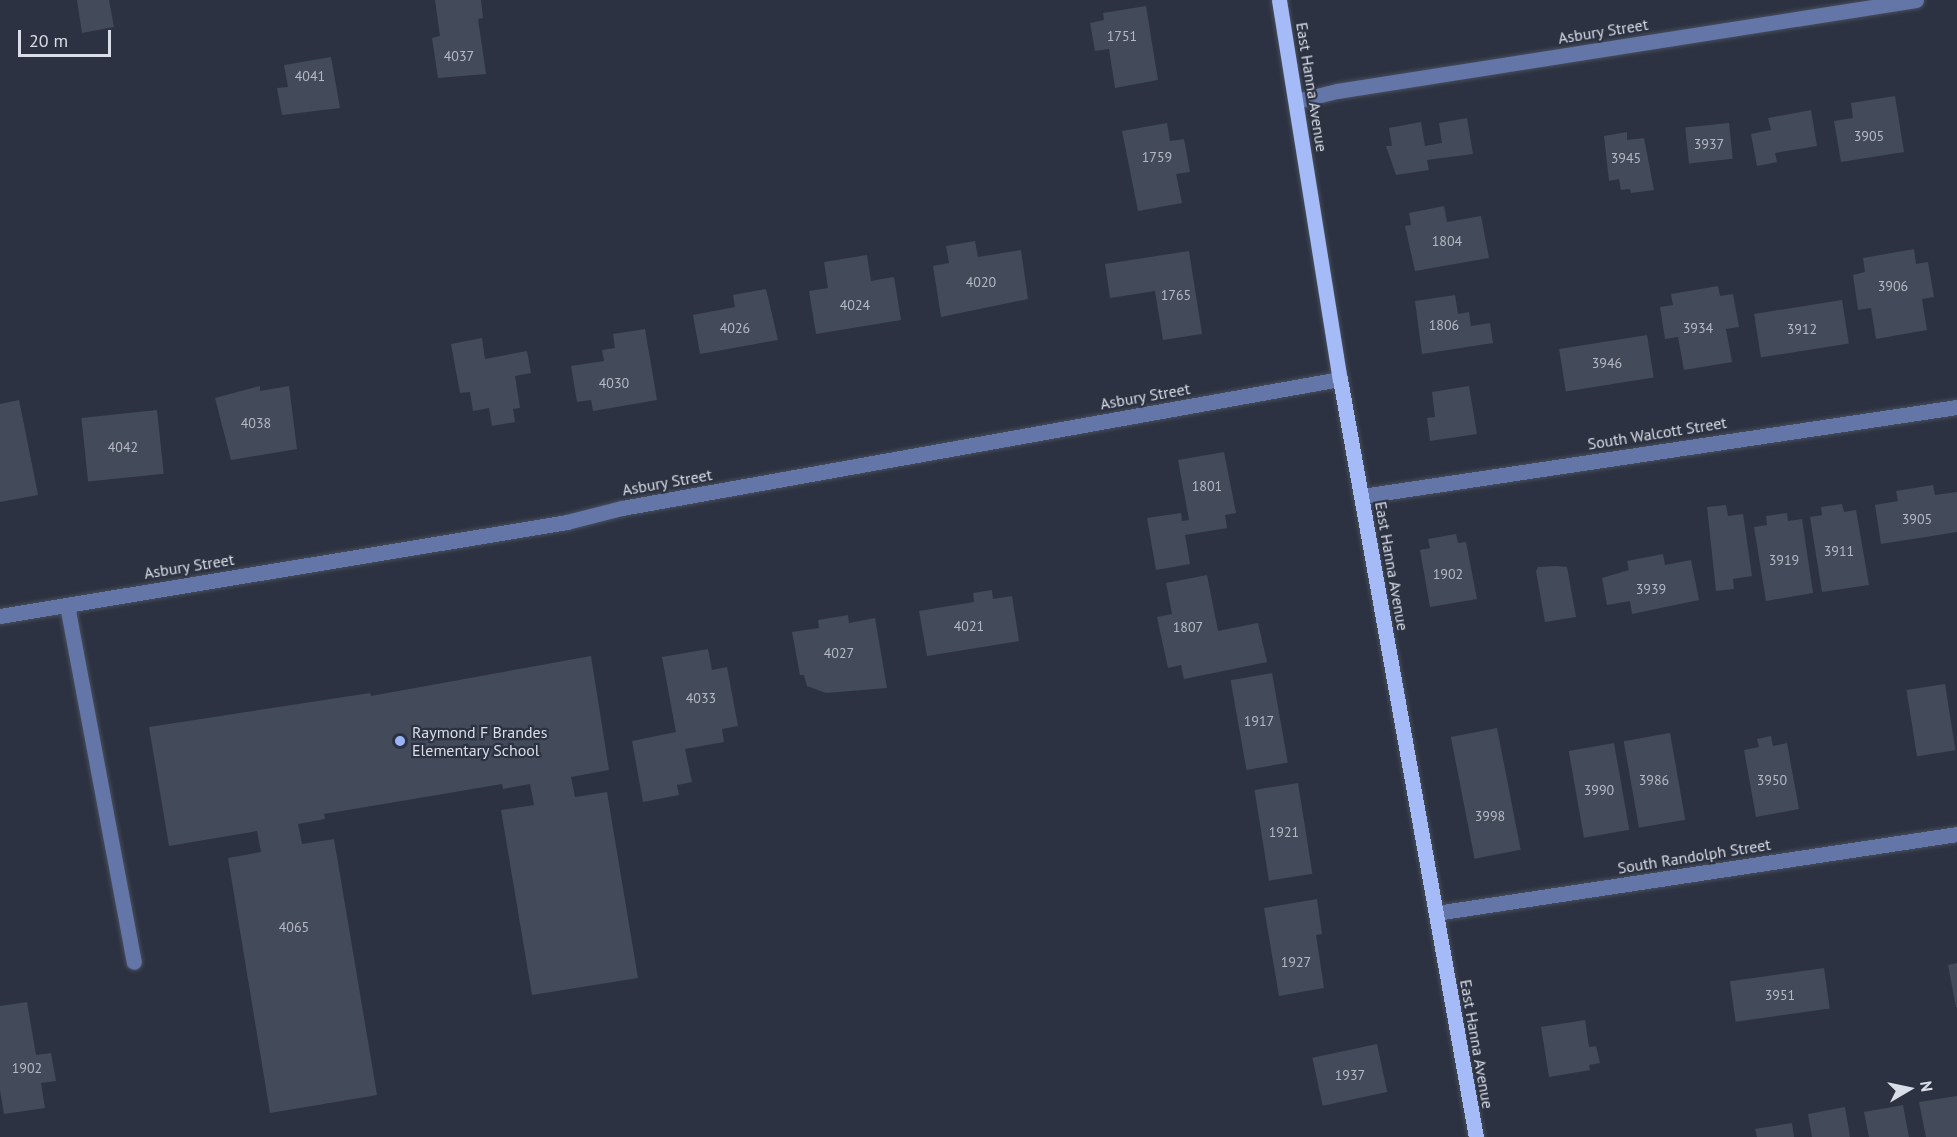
<!DOCTYPE html>
<html>
<head>
<meta charset="utf-8">
<style>
  body { margin:0 }
  #map { position:relative; width:1957px; height:1137px; overflow:hidden; background:#2c3241; font-family:"PT Sans",sans-serif }
  div>[style] { position:absolute }
  .building>* { inset:0; background:#434a5a; transform-origin:0 0 }
  .roads { filter:drop-shadow(0 0 2px #484e5c) drop-shadow(0 0 2px #484e5c) }
  .minor>* { height:15px; margin:-7.5px; padding:0 7.5px; transform-origin:7.5px; border-radius:7.5px; background:#6476a8 }
  .major>* { height:15px; margin:-7.5px; padding:0 7.5px; transform-origin:7.5px; border-radius:7.5px; background:#a4bbf8 }
  .dots>* { width:16px; height:16px; translate:-50% -50%; box-sizing:border-box; border:3px solid #2c3241; border-radius:50% }
  span { translate:-50% -50%; white-space:nowrap; text-align:center; line-height:1.15; -webkit-text-stroke:4.5px #2c3241; paint-order:stroke }
  .number-label { font-size:14px; color:#b4b9c4 }
  .number-label span { -webkit-text-stroke-width:0 }
  .street-label { font-size:16px; color:#dadee8 }
  .poi-label { font-size:16px; color:#dadee8 }
  .left { translate:0 -50%; text-align:left }
  .north { position:absolute; left:1879px; top:1059px; width:60px; height:60px; -webkit-text-stroke:4px #2c3241; paint-order:stroke; rotate:81deg; font-size:16px; font-weight:700; line-height:24px; text-align:center; color:#dadee8 }
  .north::after { content:''; display:block; margin:auto; width:21px; height:27px; background:#dadee8; clip-path:polygon(50% 0,100% 100%,50% 72%,0 100%) }
  .scale { position:absolute; left:18px; top:30px; width:93px; height:27px; box-sizing:border-box; border:3px solid #dadee8; border-top:0; padding-left:8px; font-size:18px; line-height:21px; white-space:nowrap; color:#dadee8; -webkit-text-stroke:4px #2c3241; paint-order:stroke }
</style>
</head>
<body>
<div id="map">
  <div class="building">
    <div style="clip-path:polygon(77px 0,109px 0,114px 27px,82px 33px)"></div>
    <div style="clip-path:polygon(435px 0,481px 0,483px 18px,478px 19px,486px 74px,438px 78px,432px 38px,440px 36px)"></div>
    <div style="clip-path:polygon(1146px 6px,1158px 80px,1115px 88px,1109px 49px,1095px 51px,1090px 23px,1104px 20px,1103px 13px)"></div>
    <div style="clip-path:polygon(331px 57px,340px 108px,282px 115px,277px 88px,288px 87px,284px 65px)"></div>
    <div style="clip-path:polygon(1895px 96px,1904px 152px,1841px 162px,1834px 121px,1853px 118px,1851px 103px)"></div>
    <div style="clip-path:polygon(1811px 110px,1817px 146px,1775px 153px,1777px 162px,1757px 166px,1751px 134px,1771px 130px,1768px 118px)"></div>
    <div style="clip-path:polygon(1467px 118px,1473px 154px,1427px 160px,1429px 170px,1396px 175px,1386px 146px,1392px 146px,1389px 128px,1421px 122px,1425px 146px,1442px 143px,1439px 123px)"></div>
    <div style="clip-path:polygon(1167px 123px,1170px 141px,1184px 139px,1190px 172px,1176px 174px,1182px 203px,1138px 211px,1122px 131px)"></div>
    <div style="left:1729px;top:123px;width:36px;height:44px;rotate:84deg"></div>
    <div style="clip-path:polygon(1627px 132px,1627px 140px,1644px 138px,1654px 190px,1631px 193px,1630px 189px,1621px 190px,1619px 179px,1609px 181px,1604px 136px)"></div>
    <div style="clip-path:polygon(1444px 206px,1447px 222px,1481px 216px,1489px 258px,1415px 271px,1405px 226px,1411px 225px,1409px 213px)"></div>
    <div style="clip-path:polygon(975px 241px,978px 257px,1021px 250px,1028px 299px,941px 317px,933px 266px,949px 263px,946px 246px)"></div>
    <div style="clip-path:polygon(1914px 249px,1916px 264px,1928px 262px,1934px 297px,1922px 299px,1927px 330px,1876px 339px,1871px 308px,1858px 310px,1853px 275px,1865px 272px,1863px 258px)"></div>
    <div style="clip-path:polygon(1189px 251px,1202px 334px,1163px 340px,1155px 291px,1110px 298px,1105px 264px)"></div>
    <div style="clip-path:polygon(867px 255px,871px 281px,894px 277px,901px 320px,816px 334px,809px 291px,828px 288px,824px 262px)"></div>
    <div style="clip-path:polygon(1718px 286px,1720px 296px,1733px 294px,1739px 327px,1726px 329px,1732px 362px,1684px 370px,1678px 337px,1665px 339px,1660px 307px,1673px 305px,1671px 294px)"></div>
    <div style="clip-path:polygon(766px 289px,778px 340px,700px 354px,693px 315px,735px 307px,733px 295px)"></div>
    <div style="clip-path:polygon(1455px 295px,1458px 314px,1469px 312px,1471px 326px,1490px 323px,1493px 343px,1422px 354px,1415px 301px)"></div>
    <div style="left:1842px;top:300px;width:44px;height:89px;rotate:81deg"></div>
    <div style="clip-path:polygon(645px 329px,657px 400px,593px 411px,591px 400px,577px 402px,571px 366px,604px 361px,602px 350px,615px 348px,613px 334px)"></div>
    <div style="left:1647px;top:335px;width:43px;height:89px;rotate:81deg"></div>
    <div style="clip-path:polygon(482px 338px,485px 359px,527px 351px,531px 373px,515px 376px,520px 408px,513px 409px,515px 422px,492px 426px,489px 408px,473px 411px,470px 392px,460px 393px,451px 344px)"></div>
    <div style="clip-path:polygon(260px 386px,260px 391px,289px 386px,297px 449px,231px 460px,215px 398px)"></div>
    <div style="clip-path:polygon(1469px 386px,1477px 434px,1430px 441px,1427px 418px,1435px 417px,1432px 392px)"></div>
    <div style="clip-path:polygon(19px 400px,38px 495px,0 502px,0 404px)"></div>
    <div style="left:157px;top:410px;width:64px;height:76px;rotate:84deg"></div>
    <div style="clip-path:polygon(1224px 452px,1236px 513px,1225px 515px,1227px 528px,1185px 535px,1190px 564px,1156px 570px,1147px 518px,1181px 513px,1182px 521px,1189px 520px,1178px 460px)"></div>
    <div style="clip-path:polygon(1933px 485px,1935px 495px,1957px 492px,1957px 532px,1881px 544px,1875px 505px,1898px 501px,1896px 491px)"></div>
    <div style="clip-path:polygon(1842px 504px,1844px 512px,1856px 510px,1869px 585px,1822px 592px,1810px 517px,1822px 515px,1821px 507px)"></div>
    <div style="clip-path:polygon(1726px 505px,1728px 516px,1743px 514px,1752px 576px,1733px 579px,1734px 589px,1716px 591px,1707px 507px)"></div>
    <div style="clip-path:polygon(1787px 513px,1788px 521px,1802px 519px,1813px 593px,1766px 601px,1754px 527px,1767px 525px,1766px 516px)"></div>
    <div style="clip-path:polygon(1456px 534px,1458px 543px,1466px 542px,1477px 599px,1430px 607px,1420px 550px,1430px 548px,1428px 539px)"></div>
    <div style="clip-path:polygon(1663px 554px,1665px 565px,1691px 560px,1699px 600px,1632px 614px,1630px 601px,1607px 605px,1602px 578px,1629px 570px,1627px 561px)"></div>
    <div style="clip-path:polygon(1556px 566px,1567px 567px,1576px 617px,1545px 622px,1536px 571px,1538px 567px)"></div>
    <div style="clip-path:polygon(1207px 575px,1218px 631px,1258px 623px,1267px 662px,1184px 679px,1181px 665px,1168px 668px,1157px 617px,1172px 614px,1166px 583px)"></div>
    <div style="clip-path:polygon(992px 590px,993px 599px,1012px 596px,1019px 641px,927px 656px,919px 611px,974px 602px,973px 593px)"></div>
    <div style="clip-path:polygon(848px 615px,849px 623px,875px 618px,887px 688px,826px 693px,807px 686px,804px 675px,800px 675px,792px 632px,819px 628px,818px 620px)"></div>
    <div style="clip-path:polygon(708px 649px,712px 670px,727px 667px,738px 726px,722px 729px,724px 742px,685px 749px,692px 782px,677px 785px,679px 795px,643px 802px,632px 741px,676px 732px,662px 657px)"></div>
    <div style="clip-path:polygon(591px 656px,609px 770px,571px 777px,575px 797px,607px 792px,638px 978px,532px 995px,501px 810px,534px 805px,530px 784px,503px 789px,502px 784px,324px 814px,325px 819px,298px 824px,302px 844px,334px 839px,377px 1095px,270px 1113px,228px 858px,261px 852px,257px 831px,169px 846px,149px 727px,370px 693px,371px 696px)"></div>
    <div style="left:1272px;top:673px;width:91px;height:42px;rotate:80deg"></div>
    <div style="left:1945px;top:684px;width:67px;height:39px;rotate:81deg"></div>
    <div style="left:1497px;top:728px;width:124px;height:47px;rotate:79deg"></div>
    <div style="left:1670px;top:733px;width:88px;height:47px;rotate:80deg"></div>
    <div style="clip-path:polygon(1771px 736px,1773px 746px,1787px 743px,1799px 809px,1756px 817px,1744px 750px,1759px 747px,1757px 739px)"></div>
    <div style="left:1614px;top:743px;width:88px;height:46px;rotate:80deg"></div>
    <div style="left:1298px;top:783px;width:92px;height:44px;rotate:81deg"></div>
    <div style="clip-path:polygon(1317px 899px,1322px 934px,1316px 935px,1324px 988px,1279px 996px,1264px 908px)"></div>
    <div style="clip-path:polygon(1957px 963px,1957px 1007px,1956px 1007px,1948px 965px)"></div>
    <div style="left:1824px;top:968px;width:41px;height:95px;rotate:82deg"></div>
    <div style="clip-path:polygon(27px 1002px,36px 1055px,51px 1053px,56px 1081px,41px 1083px,45px 1108px,4px 1114px,0 1090px,0 1006px)"></div>
    <div style="clip-path:polygon(1585px 1020px,1589px 1047px,1596px 1046px,1600px 1063px,1589px 1065px,1590px 1070px,1549px 1077px,1541px 1027px)"></div>
    <div style="left:1377px;top:1044px;width:49px;height:66px;rotate:78deg"></div>
    <div style="clip-path:polygon(1957px 1096px,1957px 1137px,1926px 1137px,1919px 1102px)"></div>
    <div style="clip-path:polygon(1903px 1105px,1909px 1137px,1869px 1137px,1864px 1112px)"></div>
    <div style="clip-path:polygon(1845px 1107px,1850px 1137px,1812px 1137px,1808px 1114px)"></div>
    <div style="clip-path:polygon(1792px 1123px,1794px 1137px,1757px 1137px,1755px 1129px)"></div>
  </div>
  <div class="roads">
    <div class="minor">
      <div style="left:1296px;top:101px;width:42px;rotate:-13.7deg"></div>
      <div style="left:1337px;top:91px;width:586px;rotate:-8.93deg"></div>
      <div style="left:1362px;top:496px;width:602px;rotate:-8.51deg"></div>
      <div style="left:67px;top:605px;width:363px;rotate:79.4deg"></div>
      <div style="left:0;top:616px;width:575px;rotate:-9.41deg"></div>
      <div style="left:567px;top:522px;width:57px;rotate:-14.3deg"></div>
      <div style="left:622px;top:508px;width:729px;rotate:-10.19deg"></div>
      <div style="left:1436px;top:913px;width:527px;rotate:-8.62deg"></div>
    </div>
    <div class="major">
      <div style="left:1279px;top:0;width:384px;rotate:80.9deg"></div>
      <div style="left:1340px;top:379px;width:770px;rotate:79.83deg"></div>
    </div>
  </div>
  <div class="dots">
    <div style="left:400px;top:741px;background:#9ab5fd"></div>
  </div>
  <div class="number-label">
    <span style="left:1122px;top:36px">1751</span>
    <span style="left:459px;top:56px">4037</span>
    <span style="left:310px;top:76px">4041</span>
    <span style="left:1869px;top:136px">3905</span>
    <span style="left:1709px;top:144px">3937</span>
    <span style="left:1157px;top:157px">1759</span>
    <span style="left:1626px;top:158px">3945</span>
    <span style="left:1447px;top:241px">1804</span>
    <span style="left:981px;top:282px">4020</span>
    <span style="left:1893px;top:286px">3906</span>
    <span style="left:1176px;top:295px">1765</span>
    <span style="left:855px;top:305px">4024</span>
    <span style="left:1444px;top:325px">1806</span>
    <span style="left:735px;top:328px">4026</span>
    <span style="left:1698px;top:328px">3934</span>
    <span style="left:1802px;top:329px">3912</span>
    <span style="left:1607px;top:363px">3946</span>
    <span style="left:614px;top:383px">4030</span>
    <span style="left:256px;top:423px">4038</span>
    <span style="left:123px;top:447px">4042</span>
    <span style="left:1207px;top:486px">1801</span>
    <span style="left:1917px;top:519px">3905</span>
    <span style="left:1839px;top:551px">3911</span>
    <span style="left:1784px;top:560px">3919</span>
    <span style="left:1448px;top:574px">1902</span>
    <span style="left:1651px;top:589px">3939</span>
    <span style="left:969px;top:626px">4021</span>
    <span style="left:1188px;top:627px">1807</span>
    <span style="left:839px;top:653px">4027</span>
    <span style="left:701px;top:698px">4033</span>
    <span style="left:1259px;top:721px">1917</span>
    <span style="left:1654px;top:780px">3986</span>
    <span style="left:1772px;top:780px">3950</span>
    <span style="left:1599px;top:790px">3990</span>
    <span style="left:1490px;top:816px">3998</span>
    <span style="left:1284px;top:832px">1921</span>
    <span style="left:294px;top:927px">4065</span>
    <span style="left:1296px;top:962px">1927</span>
    <span style="left:1780px;top:995px">3951</span>
    <span style="left:27px;top:1068px">1902</span>
    <span style="left:1350px;top:1075px">1937</span>
  </div>
  <div class="street-label">
    <span style="left:1603px;top:31px;rotate:-9deg">Asbury Street</span>
    <span style="left:1312px;top:87px;rotate:81deg">East Hanna Avenue</span>
    <span style="left:1145px;top:396px;rotate:-10deg">Asbury Street</span>
    <span style="left:1657px;top:433px;rotate:-9deg">South Walcott Street</span>
    <span style="left:667px;top:482px;rotate:-10deg">Asbury Street</span>
    <span style="left:189px;top:566px;rotate:-9deg">Asbury Street</span>
    <span style="left:1392px;top:566px;rotate:80deg">East Hanna Avenue</span>
    <span style="left:1694px;top:856px;rotate:-9deg">South Randolph Street</span>
    <span style="left:1477px;top:1044px;rotate:80deg">East Hanna Avenue</span>
  </div>
  <div class="poi-label">
    <span class="left" style="left:412px;top:741px">Raymond F Brandes<br>Elementary School</span>
  </div>
  <div class="north">N</div>
  <div class="scale">20 m</div>
</div>
</body>
</html>
